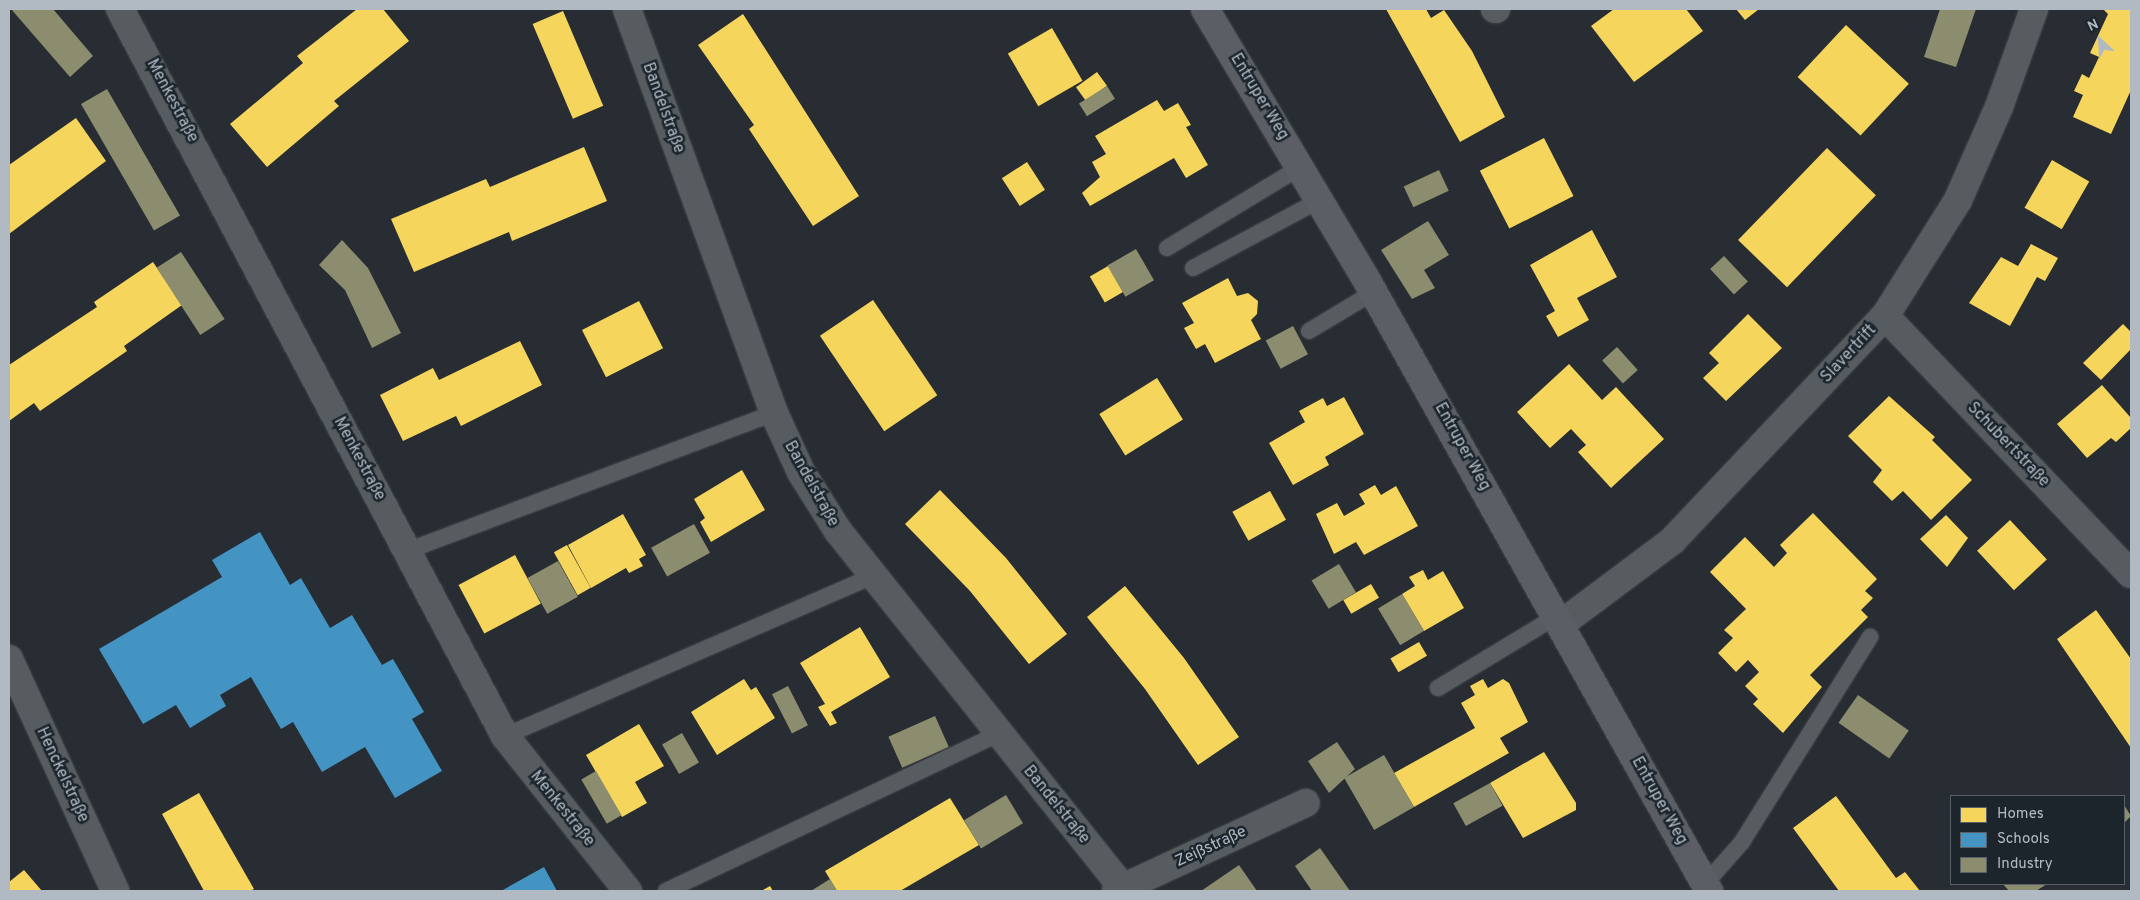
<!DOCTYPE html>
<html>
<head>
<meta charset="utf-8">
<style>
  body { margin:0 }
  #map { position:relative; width:2140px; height:900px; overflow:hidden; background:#272d32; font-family:Overpass,sans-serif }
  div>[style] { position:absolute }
  .homes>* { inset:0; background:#f6d55c; transform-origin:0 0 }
  .schools>* { inset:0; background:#4393c3 }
  .industry>* { inset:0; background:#8c8c6e; transform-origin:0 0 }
  .roads { filter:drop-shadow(0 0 1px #45494d) drop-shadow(0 0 1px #45494d) }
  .service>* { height:16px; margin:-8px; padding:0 8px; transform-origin:8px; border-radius:8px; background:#575c60 }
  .minor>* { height:28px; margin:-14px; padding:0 14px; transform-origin:14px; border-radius:14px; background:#575c60 }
  .secondary>* { height:28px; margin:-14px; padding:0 14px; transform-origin:14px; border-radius:14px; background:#5b5f65 }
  span { translate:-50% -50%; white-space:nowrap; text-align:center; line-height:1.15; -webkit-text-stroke:5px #1c242c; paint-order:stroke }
  .street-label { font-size:16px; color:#b1bac3 }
  .frame { position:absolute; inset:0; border:10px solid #b1bac3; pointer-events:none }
  .legend { position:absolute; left:1950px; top:795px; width:175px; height:90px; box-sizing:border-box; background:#1c242c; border:1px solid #586068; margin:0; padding:6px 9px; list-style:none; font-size:15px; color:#b1bac3 }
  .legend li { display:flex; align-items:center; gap:10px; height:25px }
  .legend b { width:25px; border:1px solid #586068 }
  .north { position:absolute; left:2075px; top:15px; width:50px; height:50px; -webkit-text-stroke:4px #1c242c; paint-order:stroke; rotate:335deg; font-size:14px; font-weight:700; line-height:20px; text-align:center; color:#b1bac3 }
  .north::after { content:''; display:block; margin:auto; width:18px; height:22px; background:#b1bac3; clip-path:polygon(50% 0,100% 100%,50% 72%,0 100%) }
</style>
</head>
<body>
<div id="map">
  <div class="homes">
    <div style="clip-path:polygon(357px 9px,383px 9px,409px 41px,334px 101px,339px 106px,267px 167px,230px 124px,303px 63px,297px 56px)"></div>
    <div style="clip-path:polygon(1386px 9px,1426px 9px,1431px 18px,1444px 10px,1472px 51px,1505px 117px,1460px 142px)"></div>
    <div style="clip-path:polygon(1614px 9px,1686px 9px,1703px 31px,1634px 82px,1591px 26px)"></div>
    <div style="clip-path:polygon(1736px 9px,1759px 9px,1745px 20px)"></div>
    <div style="clip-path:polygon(2103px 9px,2131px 9px,2131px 90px,2111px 134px,2073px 117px,2083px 95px,2074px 91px,2082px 74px,2089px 78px,2099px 57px,2090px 53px,2108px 14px)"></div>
    <div style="left:563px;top:11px;width:103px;height:33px;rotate:67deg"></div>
    <div style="clip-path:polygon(743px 14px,859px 196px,813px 226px,749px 129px,754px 125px,698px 45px)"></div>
    <div style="left:1846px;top:25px;width:86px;height:71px;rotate:43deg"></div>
    <div style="left:1052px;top:28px;width:61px;height:51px;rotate:60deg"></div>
    <div style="left:1097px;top:72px;width:17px;height:26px;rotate:54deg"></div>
    <div style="clip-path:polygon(1157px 100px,1164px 111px,1178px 103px,1191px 125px,1186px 127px,1208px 165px,1186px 178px,1174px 158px,1090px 206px,1082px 193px,1100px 177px,1092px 162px,1106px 154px,1095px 136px)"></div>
    <div style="clip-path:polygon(76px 118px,106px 161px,9px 234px,9px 165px)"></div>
    <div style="left:1544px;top:138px;width:65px;height:72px;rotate:63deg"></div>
    <div style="clip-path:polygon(584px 147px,607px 201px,512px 241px,509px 232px,414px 272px,391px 219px,486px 179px,490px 187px)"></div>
    <div style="left:1827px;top:148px;width:68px;height:128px;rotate:44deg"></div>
    <div style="left:2052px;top:160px;width:43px;height:55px;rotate:30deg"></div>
    <div style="left:1027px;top:162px;width:33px;height:30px;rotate:57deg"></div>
    <div style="clip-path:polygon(1592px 230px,1617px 277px,1577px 298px,1589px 320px,1558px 337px,1546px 316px,1555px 311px,1530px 265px)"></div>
    <div style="clip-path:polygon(2031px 244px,2058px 258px,2045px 281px,2037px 277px,2010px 326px,1969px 303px,2001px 257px,2018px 266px)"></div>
    <div style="clip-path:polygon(153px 262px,182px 305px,124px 346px,127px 351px,40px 411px,34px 403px,9px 421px,9px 365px,97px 307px,94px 302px)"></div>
    <div style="left:1108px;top:266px;width:30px;height:21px;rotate:60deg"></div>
    <div style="clip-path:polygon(1228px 278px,1237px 296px,1248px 293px,1258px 301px,1257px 314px,1251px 320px,1261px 339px,1215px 363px,1205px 344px,1196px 349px,1184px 328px,1194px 323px,1182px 303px)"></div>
    <div style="left:873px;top:300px;width:115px;height:64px;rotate:56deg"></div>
    <div style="left:639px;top:301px;width:53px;height:64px;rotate:63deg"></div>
    <div style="clip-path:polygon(1748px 314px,1782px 348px,1726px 401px,1703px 378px,1719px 363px,1709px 353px)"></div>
    <div style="clip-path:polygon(2123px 324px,2131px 332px,2131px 349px,2101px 380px,2083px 363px)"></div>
    <div style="clip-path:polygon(520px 341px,542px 385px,461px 426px,456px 416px,403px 441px,380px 395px,433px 368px,439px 380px)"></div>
    <div style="clip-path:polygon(1569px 364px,1602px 400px,1616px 387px,1664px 439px,1611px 488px,1578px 452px,1586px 445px,1571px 429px,1550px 448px,1517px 412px)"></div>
    <div style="left:1157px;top:378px;width:49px;height:68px;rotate:58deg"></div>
    <div style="clip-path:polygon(2102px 385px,2131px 418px,2131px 428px,2116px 442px,2111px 438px,2087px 458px,2057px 424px)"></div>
    <div style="clip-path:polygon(1889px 396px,1935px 437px,1932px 440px,1972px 480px,1931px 520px,1903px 491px,1892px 501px,1873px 482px,1882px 470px,1848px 436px)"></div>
    <div style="clip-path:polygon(1344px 397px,1364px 434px,1325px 457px,1329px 465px,1293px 485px,1269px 443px,1305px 422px,1299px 411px,1323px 398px,1327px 406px)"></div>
    <div style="clip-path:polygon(742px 470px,765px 510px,711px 542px,700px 522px,705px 518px,694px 499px)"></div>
    <div style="clip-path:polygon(1375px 485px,1381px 495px,1396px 486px,1418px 526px,1364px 555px,1356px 542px,1334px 554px,1316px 514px,1337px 503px,1344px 516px,1365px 504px,1359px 494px)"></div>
    <div style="clip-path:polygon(940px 490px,1006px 558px,1067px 634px,1029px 664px,970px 591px,905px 524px)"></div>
    <div style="left:1270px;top:491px;width:33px;height:43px;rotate:61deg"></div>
    <div style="clip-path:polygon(1813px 513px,1877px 579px,1865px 591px,1873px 598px,1861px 610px,1868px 617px,1810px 675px,1822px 687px,1783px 733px,1753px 704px,1758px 699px,1745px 686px,1759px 672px,1748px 660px,1736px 672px,1718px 653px,1733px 638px,1724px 630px,1746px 609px,1710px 572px,1745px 537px,1774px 567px,1787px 553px,1780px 545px)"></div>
    <div style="clip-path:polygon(623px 514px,646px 555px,639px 559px,643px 566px,629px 573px,626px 568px,591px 588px,568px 545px)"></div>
    <div style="clip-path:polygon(1946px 515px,1968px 538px,1947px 567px,1920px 539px)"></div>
    <div style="left:2010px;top:520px;width:54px;height:45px;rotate:47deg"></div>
    <div style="left:567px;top:545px;width:49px;height:15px;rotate:61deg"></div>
    <div style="left:515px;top:555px;width:55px;height:64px;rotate:62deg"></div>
    <div style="clip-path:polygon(1423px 570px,1428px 580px,1443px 571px,1464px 608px,1424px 631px,1402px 594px,1415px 586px,1409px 577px)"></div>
    <div style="left:1371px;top:584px;width:16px;height:32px;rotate:60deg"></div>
    <div style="clip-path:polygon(1125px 586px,1184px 658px,1239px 737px,1198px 765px,1145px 689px,1087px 617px)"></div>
    <div style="clip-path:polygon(2096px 610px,2131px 659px,2131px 748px,2057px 639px)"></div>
    <div style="clip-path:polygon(860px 627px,890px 677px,831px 712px,837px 723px,830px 726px,818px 707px,825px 704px,800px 663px)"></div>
    <div style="left:1419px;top:642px;width:16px;height:33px;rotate:60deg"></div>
    <div style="clip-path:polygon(744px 679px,751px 690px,756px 687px,775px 718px,717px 755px,691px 712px)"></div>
    <div style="clip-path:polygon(1483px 679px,1488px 688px,1503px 679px,1509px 683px,1528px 722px,1500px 738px,1509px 753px,1414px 807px,1394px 773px,1475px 728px,1461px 703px,1475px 695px,1470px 686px)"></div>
    <div style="clip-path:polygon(639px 724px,664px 766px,635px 782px,647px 803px,622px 817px,586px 755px)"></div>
    <div style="clip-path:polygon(1544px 752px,1576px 803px,1576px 810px,1523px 838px,1490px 783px)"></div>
    <div style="clip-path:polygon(199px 793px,254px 889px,250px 891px,204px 891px,162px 814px)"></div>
    <div style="clip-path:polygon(1836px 796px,1896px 878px,1905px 872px,1920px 891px,1839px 891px,1793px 828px)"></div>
    <div style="clip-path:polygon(950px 798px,979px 845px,900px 891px,837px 891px,825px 871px)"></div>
    <div style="clip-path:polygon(24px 870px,42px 891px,9px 891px,9px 882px)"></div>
    <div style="clip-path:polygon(770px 886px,773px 891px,761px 891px)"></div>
  </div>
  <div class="schools">
    <div style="clip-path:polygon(260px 532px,290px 585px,301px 578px,330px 628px,352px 615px,382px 665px,393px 659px,424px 712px,412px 719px,442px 771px,395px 798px,365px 747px,322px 772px,293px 722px,281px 729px,251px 677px,220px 695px,226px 706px,190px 728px,176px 705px,143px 724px,99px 649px,222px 577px,212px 560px)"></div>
    <div style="clip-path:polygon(544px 867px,557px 891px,501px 891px)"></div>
  </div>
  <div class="industry">
    <div style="clip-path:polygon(11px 9px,53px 9px,93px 56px,70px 77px)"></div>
    <div style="clip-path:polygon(1940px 9px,1976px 9px,1956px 67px,1924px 57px)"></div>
    <div style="left:1107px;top:86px;width:15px;height:33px;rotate:58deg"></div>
    <div style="left:107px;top:89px;width:146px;height:30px;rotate:60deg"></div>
    <div style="left:1439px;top:170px;width:23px;height:39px;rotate:65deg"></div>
    <div style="clip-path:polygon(1428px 221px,1449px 255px,1424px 270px,1435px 288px,1412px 299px,1381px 250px)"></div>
    <div style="clip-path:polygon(342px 240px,368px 268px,401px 333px,372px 348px,345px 290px,319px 265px)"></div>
    <div style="left:1136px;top:249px;width:36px;height:33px;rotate:60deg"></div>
    <div style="left:181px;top:252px;width:80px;height:29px;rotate:57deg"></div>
    <div style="left:1724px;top:256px;width:35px;height:19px;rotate:47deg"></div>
    <div style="left:1293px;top:326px;width:32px;height:31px;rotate:62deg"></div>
    <div style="left:1617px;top:347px;width:31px;height:20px;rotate:48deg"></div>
    <div style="left:694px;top:524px;width:33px;height:49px;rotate:61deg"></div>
    <div style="left:558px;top:561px;width:41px;height:35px;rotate:61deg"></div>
    <div style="left:1339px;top:564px;width:33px;height:32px;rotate:59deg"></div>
    <div style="left:1402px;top:594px;width:43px;height:28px;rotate:59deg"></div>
    <div style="left:788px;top:686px;width:44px;height:18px;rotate:63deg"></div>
    <div style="left:1858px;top:695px;width:62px;height:34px;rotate:35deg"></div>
    <div style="left:935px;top:716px;width:34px;height:51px;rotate:66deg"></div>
    <div style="left:682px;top:733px;width:34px;height:23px;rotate:60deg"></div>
    <div style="clip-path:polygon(1337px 742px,1355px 769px,1329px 793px,1308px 761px)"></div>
    <div style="left:1384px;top:755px;width:60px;height:46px;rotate:60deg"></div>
    <div style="left:596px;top:771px;width:51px;height:17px;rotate:60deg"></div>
    <div style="left:1490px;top:783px;width:26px;height:42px;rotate:61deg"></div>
    <div style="left:1006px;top:795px;width:33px;height:49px;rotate:59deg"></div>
    <div style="clip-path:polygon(2124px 805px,2131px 816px,2124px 823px)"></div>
    <div style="clip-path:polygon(1320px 848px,1350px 891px,1312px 891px,1295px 866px)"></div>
    <div style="clip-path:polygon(1239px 865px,1257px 891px,1201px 891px)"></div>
    <div style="clip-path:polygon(830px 879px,837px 891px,811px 891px,814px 889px)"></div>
    <div style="clip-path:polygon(2003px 884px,2047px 884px,2036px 891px,2009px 891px)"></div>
  </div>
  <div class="roads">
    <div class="service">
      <div style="left:1167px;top:248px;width:157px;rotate:-31.2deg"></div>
      <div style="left:1193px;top:268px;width:144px;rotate:-28.2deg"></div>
      <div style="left:1309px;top:331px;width:76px;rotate:-31deg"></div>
      <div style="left:407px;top:551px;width:392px;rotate:-20.6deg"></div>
      <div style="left:1438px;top:688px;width:139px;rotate:-31.2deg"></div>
      <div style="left:505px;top:736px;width:404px;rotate:-23.5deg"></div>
      <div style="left:1705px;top:884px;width:56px;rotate:-48.6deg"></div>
      <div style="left:1742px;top:842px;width:242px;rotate:-58deg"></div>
      <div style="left:666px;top:891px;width:367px;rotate:-25.3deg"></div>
    </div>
    <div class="minor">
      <div style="left:120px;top:9px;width:823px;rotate:62.1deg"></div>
      <div style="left:505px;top:736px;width:198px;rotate:51.6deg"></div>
      <div style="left:627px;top:9px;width:430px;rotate:70deg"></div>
      <div style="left:774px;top:413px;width:65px;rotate:65.4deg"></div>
      <div style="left:801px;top:472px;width:70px;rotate:57.9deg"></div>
      <div style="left:838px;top:531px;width:455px;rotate:51.4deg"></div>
      <div style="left:1495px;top:9px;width:1px"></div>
      <div style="left:1885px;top:316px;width:356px;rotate:46.4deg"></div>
      <div style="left:1561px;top:624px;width:139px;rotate:-36.8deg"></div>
      <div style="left:1672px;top:541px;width:310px;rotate:-46.6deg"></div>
      <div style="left:1885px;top:316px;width:137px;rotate:-57.8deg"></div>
      <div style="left:1958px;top:200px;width:102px;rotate:-66.2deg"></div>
      <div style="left:1999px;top:107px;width:104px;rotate:-70.3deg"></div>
      <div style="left:9px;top:659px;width:255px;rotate:65.4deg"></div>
      <div style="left:1116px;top:891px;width:209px;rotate:-24.9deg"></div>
    </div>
    <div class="secondary">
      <div style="left:1205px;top:9px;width:314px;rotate:59.2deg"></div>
      <div style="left:1366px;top:279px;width:702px;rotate:60.73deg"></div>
    </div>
  </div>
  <div class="street-label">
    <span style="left:1259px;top:97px;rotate:59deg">Entruper Weg</span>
    <span style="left:172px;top:101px;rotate:62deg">Menkestraße</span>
    <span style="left:663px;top:108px;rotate:70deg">Bandelstraße</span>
    <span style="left:1849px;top:354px;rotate:-47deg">Slavertrift</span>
    <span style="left:2008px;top:445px;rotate:46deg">Schubertstraße</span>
    <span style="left:1462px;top:447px;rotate:61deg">Entruper Weg</span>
    <span style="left:359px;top:459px;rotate:62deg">Menkestraße</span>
    <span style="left:811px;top:484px;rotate:61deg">Bandelstraße</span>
    <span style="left:62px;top:775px;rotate:65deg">Henckelstraße</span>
    <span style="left:1659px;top:801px;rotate:61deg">Entruper Weg</span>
    <span style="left:1056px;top:805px;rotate:51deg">Bandelstraße</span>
    <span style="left:562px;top:809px;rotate:51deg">Menkestraße</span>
    <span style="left:1211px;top:847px;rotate:-25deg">Zeißstraße</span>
  </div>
  <div class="frame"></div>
  <ul class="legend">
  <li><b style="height:14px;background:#f6d55c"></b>Homes</li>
  <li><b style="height:14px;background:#4393c3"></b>Schools</li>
  <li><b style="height:14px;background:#8c8c6e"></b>Industry</li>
  </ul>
  <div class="north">N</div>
</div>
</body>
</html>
